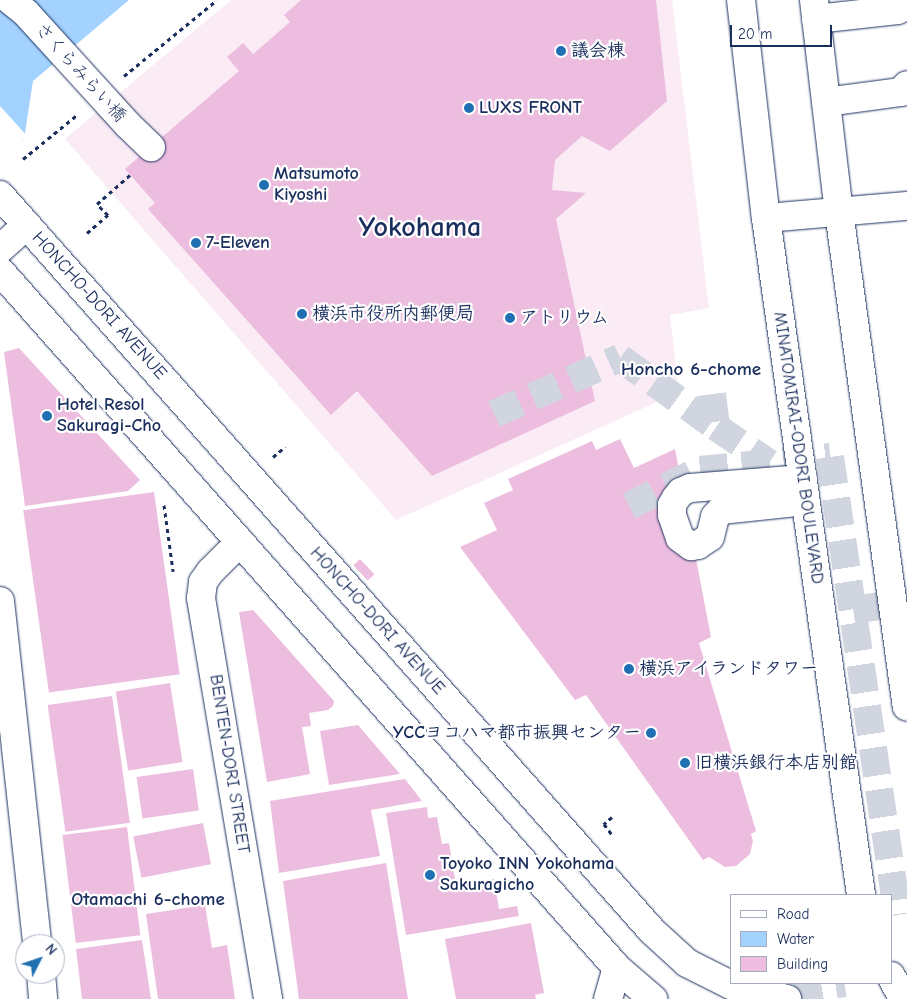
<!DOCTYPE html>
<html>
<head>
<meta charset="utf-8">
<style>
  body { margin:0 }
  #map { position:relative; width:907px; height:999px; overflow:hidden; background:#fff; font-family:"Comic Neue","Klee One",sans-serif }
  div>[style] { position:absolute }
  .built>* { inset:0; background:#faebf5 }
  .water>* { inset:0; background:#a3d2ff }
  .pier>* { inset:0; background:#fff }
  .building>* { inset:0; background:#edbddf; transform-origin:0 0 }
  .minor-tunnel>* { height:28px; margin-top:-14px; transform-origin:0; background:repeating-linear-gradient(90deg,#d1d5df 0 28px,transparent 0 42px) }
  .path>* { height:3px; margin-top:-1.5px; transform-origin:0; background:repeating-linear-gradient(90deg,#1b2f5e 0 4px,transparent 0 8px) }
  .roads { filter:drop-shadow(0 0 1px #1b2f5e) drop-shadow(0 0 1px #1b2f5e) }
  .minor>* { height:28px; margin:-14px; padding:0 14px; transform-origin:14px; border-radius:14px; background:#fff }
  .highway>* { height:28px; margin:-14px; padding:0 14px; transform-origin:14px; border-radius:14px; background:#fff }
  .bridges { filter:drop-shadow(0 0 1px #1b2f5e) drop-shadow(0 0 1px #1b2f5e) }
  .minor-bridge>* { height:28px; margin:-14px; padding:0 14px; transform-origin:14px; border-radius:14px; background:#fff }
  .dots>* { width:14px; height:14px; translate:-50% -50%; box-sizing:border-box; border:2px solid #fff; border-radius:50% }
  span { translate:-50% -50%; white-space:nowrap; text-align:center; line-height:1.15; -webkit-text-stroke:4.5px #fff; paint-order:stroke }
  .poi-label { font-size:18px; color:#1b2f5e; font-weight:700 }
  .left { translate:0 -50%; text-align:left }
  .right { translate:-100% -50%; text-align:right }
  .street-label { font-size:18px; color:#1b2f5e }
  .neighbourhood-label { font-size:19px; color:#1b2f5e; font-weight:700 }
  .town-label { font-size:28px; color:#1b2f5e; font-weight:700 }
  .legend { position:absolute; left:730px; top:894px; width:162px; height:90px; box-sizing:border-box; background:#fff; border:1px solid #a4acbf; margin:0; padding:6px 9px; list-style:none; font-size:15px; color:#1b2f5e }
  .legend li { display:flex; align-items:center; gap:10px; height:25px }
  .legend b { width:25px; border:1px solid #a4acbf }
  .north { position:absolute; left:15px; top:934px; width:50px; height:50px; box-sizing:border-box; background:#fff; border:1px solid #a4acbf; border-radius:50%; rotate:49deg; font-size:14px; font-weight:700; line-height:20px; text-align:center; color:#1b2f5e }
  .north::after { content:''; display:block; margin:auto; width:18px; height:22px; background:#1f6fb2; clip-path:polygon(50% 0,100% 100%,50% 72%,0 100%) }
  .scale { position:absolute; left:730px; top:25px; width:102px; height:22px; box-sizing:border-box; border:2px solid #1b2f5e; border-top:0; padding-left:6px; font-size:15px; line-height:18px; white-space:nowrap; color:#1b2f5e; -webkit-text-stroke:4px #fff; paint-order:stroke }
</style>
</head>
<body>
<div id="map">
  <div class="built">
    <div style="clip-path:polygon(231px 0,672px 0,709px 308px,670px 315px,679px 392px,396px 520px,65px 139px)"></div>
  </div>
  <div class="water">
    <div style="clip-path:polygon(0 0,129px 0,33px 81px,24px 139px,0 158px)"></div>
  </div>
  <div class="pier">
    <div style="clip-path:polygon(0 106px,27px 136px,0 160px)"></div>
  </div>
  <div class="building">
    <div style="clip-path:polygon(301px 0,656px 0,667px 101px,610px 151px,582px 136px,555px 160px,552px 190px,586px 193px,556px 219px,595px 401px,432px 476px,357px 391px,331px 415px,148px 209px,155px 203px,125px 169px,239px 71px,227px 57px,243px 43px,253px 54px,290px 22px,284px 15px)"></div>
    <div style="clip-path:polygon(19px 348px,140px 480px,128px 491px,25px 506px,4px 352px)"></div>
    <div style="clip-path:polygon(620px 439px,634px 468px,675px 449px,711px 637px,699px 643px,756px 831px,751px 834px,753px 841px,750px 854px,736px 866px,725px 867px,709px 857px,703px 860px,586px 695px,575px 700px,460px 547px,497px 530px,484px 503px,513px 490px,508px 479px,592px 441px,596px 450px)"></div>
    <div style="left:154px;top:492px;width:184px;height:132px;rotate:82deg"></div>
    <div style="left:360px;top:559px;width:21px;height:9px;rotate:47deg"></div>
    <div style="clip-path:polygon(253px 610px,334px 701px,333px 706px,328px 710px,309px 713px,311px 726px,302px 727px,310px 774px,267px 782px,239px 612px)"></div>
    <div style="left:170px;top:683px;width:80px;height:55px;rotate:81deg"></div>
    <div style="left:112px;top:696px;width:128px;height:65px;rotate:82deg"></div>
    <div style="clip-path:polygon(358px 725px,400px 774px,329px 785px,320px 731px)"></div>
    <div style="left:193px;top:769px;width:42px;height:57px;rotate:82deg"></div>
    <div style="clip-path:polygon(405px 779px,422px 801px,371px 810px,380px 856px,279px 873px,270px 801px)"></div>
    <div style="clip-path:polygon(427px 807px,428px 818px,437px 817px,442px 844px,449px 843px,456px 885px,494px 879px,499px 909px,517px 906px,519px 916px,406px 935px,386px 813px)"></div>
    <div style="left:203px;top:823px;width:42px;height:71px;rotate:79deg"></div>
    <div style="left:127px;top:827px;width:109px;height:65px;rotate:83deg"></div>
    <div style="clip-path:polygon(386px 863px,408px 999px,299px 999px,283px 881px)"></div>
    <div style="clip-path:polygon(205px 905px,212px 948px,227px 945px,235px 999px,158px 999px,146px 914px)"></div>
    <div style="clip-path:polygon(531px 923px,544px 993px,535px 995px,536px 999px,456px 999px,445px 939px)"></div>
    <div style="clip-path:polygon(142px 940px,151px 999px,82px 999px,76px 949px)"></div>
  </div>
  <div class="minor-tunnel">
    <div style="left:712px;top:394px;width:33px;rotate:83deg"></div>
    <div style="left:716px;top:427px;width:64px;rotate:34.2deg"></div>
    <div style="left:494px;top:414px;width:138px;rotate:-24deg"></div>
    <div style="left:620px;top:358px;width:118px;rotate:35.7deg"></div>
    <div style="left:629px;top:506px;width:80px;rotate:-26.9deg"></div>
    <div style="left:700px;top:470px;width:131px;rotate:-5.7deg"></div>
    <div style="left:830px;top:457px;width:463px;rotate:81.6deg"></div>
    <div style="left:853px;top:610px;width:55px;rotate:-8.4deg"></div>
    <div style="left:796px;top:999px;width:8px;rotate:-104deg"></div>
    <div style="left:794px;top:991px;width:51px;rotate:-9.1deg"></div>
  </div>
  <div class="path">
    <div style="left:124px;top:76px;width:120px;rotate:-39.3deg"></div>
    <div style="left:23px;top:159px;width:70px;rotate:-39.2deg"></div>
    <div style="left:87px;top:233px;width:28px;rotate:-41deg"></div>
    <div style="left:108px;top:215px;width:16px;rotate:-135deg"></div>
    <div style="left:97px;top:204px;width:44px;rotate:-41.3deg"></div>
    <div style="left:273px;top:457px;width:16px;rotate:-40deg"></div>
    <div style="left:164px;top:505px;width:67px;rotate:82.2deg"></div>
    <div style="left:612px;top:817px;width:11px;rotate:139deg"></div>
    <div style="left:604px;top:824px;width:15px;rotate:53deg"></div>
  </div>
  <div class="roads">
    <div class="minor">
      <div style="left:741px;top:0;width:219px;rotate:83.5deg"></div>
      <div style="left:766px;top:218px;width:684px;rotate:82.01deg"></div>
      <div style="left:814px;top:0;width:213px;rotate:83.3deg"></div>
      <div style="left:839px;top:212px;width:499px;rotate:82.2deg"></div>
      <div style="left:816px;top:19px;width:82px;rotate:-6.3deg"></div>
      <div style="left:898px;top:10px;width:10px;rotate:-96deg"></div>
      <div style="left:826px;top:102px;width:76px;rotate:-7.6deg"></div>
      <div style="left:901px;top:92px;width:9px;rotate:-49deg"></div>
      <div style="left:766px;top:218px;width:142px;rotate:-4.9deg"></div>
      <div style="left:0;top:249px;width:36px;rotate:-42deg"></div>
      <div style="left:803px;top:479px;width:113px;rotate:175.4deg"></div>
      <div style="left:690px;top:488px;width:10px;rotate:156deg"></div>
      <div style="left:681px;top:492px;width:8px;rotate:130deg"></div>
      <div style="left:676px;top:498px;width:8px;rotate:120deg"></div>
      <div style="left:672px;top:505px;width:10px;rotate:90deg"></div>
      <div style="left:672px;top:515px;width:24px;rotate:71deg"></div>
      <div style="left:680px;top:538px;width:14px;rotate:36deg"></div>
      <div style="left:691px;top:546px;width:7px;rotate:-8deg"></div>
      <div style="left:698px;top:545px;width:14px;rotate:-34deg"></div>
      <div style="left:710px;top:537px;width:21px;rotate:-76deg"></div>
      <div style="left:715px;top:517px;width:9px;rotate:-49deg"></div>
      <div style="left:721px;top:510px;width:85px;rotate:-6deg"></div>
      <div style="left:240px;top:542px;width:42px;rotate:135deg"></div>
      <div style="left:210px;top:572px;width:12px;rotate:125deg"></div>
      <div style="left:203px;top:582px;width:16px;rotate:97deg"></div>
      <div style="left:201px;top:598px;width:407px;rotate:80.5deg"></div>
      <div style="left:0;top:601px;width:345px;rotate:83.8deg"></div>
      <div style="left:41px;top:974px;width:25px;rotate:85deg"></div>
      <div style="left:891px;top:976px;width:26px;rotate:62deg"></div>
      <div style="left:608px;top:999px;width:32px;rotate:-74deg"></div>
    </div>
    <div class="highway">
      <div style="left:0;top:195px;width:983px;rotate:48.46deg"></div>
      <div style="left:652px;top:931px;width:47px;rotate:42.4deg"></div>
      <div style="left:687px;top:963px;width:49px;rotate:26.6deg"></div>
      <div style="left:731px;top:985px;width:58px;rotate:14deg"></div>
      <div style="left:0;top:271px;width:931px;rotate:48.48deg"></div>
      <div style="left:617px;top:968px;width:48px;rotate:40.7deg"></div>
    </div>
  </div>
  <div class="bridges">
    <div class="minor-bridge">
      <div style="left:10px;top:0;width:21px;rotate:39deg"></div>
      <div style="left:26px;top:13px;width:151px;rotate:47.7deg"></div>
      <div style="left:128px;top:125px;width:32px;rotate:44deg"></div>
    </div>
  </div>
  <div class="dots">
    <div style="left:561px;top:51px;background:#1f6fb2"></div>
    <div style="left:469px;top:108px;background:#1f6fb2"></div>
    <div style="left:264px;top:185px;background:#1f6fb2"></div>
    <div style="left:196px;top:243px;background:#1f6fb2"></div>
    <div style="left:302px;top:314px;background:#1f6fb2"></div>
    <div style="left:510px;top:318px;background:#1f6fb2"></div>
    <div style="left:47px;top:416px;background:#1f6fb2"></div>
    <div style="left:629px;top:669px;background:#1f6fb2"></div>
    <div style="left:651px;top:733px;background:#1f6fb2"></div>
    <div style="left:685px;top:763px;background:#1f6fb2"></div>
    <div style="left:430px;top:875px;background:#1f6fb2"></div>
  </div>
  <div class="poi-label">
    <span class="left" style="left:571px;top:51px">議会棟</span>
    <span class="left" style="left:479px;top:108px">LUXS FRONT</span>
    <span class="left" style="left:274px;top:185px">Matsumoto<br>Kiyoshi</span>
    <span class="left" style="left:206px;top:243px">7-Eleven</span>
    <span class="left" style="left:312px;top:314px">横浜市役所内郵便局</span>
    <span class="left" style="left:520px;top:318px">アトリウム</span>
    <span class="left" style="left:57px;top:416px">Hotel Resol<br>Sakuragi-Cho</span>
    <span class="left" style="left:639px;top:669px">横浜アイランドタワー</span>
    <span class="right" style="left:641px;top:733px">YCCヨコハマ都市振興センター</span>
    <span class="left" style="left:695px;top:763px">旧横浜銀行本店別館</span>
    <span class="left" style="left:440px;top:875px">Toyoko INN Yokohama<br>Sakuragicho</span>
  </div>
  <div class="street-label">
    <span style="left:80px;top:73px;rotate:48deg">さくらみらい橋</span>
    <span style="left:99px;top:306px;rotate:48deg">HONCHO-DORI AVENUE</span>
    <span style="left:798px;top:448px;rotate:82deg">MINATOMIRAI-ODORI BOULEVARD</span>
    <span style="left:377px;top:621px;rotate:48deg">HONCHO-DORI AVENUE</span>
    <span style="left:229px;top:764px;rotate:81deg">BENTEN-DORI STREET</span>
  </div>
  <div class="neighbourhood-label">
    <span style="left:691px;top:370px">Honcho 6-chome</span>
    <span style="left:148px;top:900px">Otamachi 6-chome</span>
  </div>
  <div class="town-label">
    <span style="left:420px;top:227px">Yokohama</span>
  </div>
  <ul class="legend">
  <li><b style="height:6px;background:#fff"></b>Road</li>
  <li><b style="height:14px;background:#a3d2ff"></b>Water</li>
  <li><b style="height:14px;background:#edbddf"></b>Building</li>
  </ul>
  <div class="north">N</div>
  <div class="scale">20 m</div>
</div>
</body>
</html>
